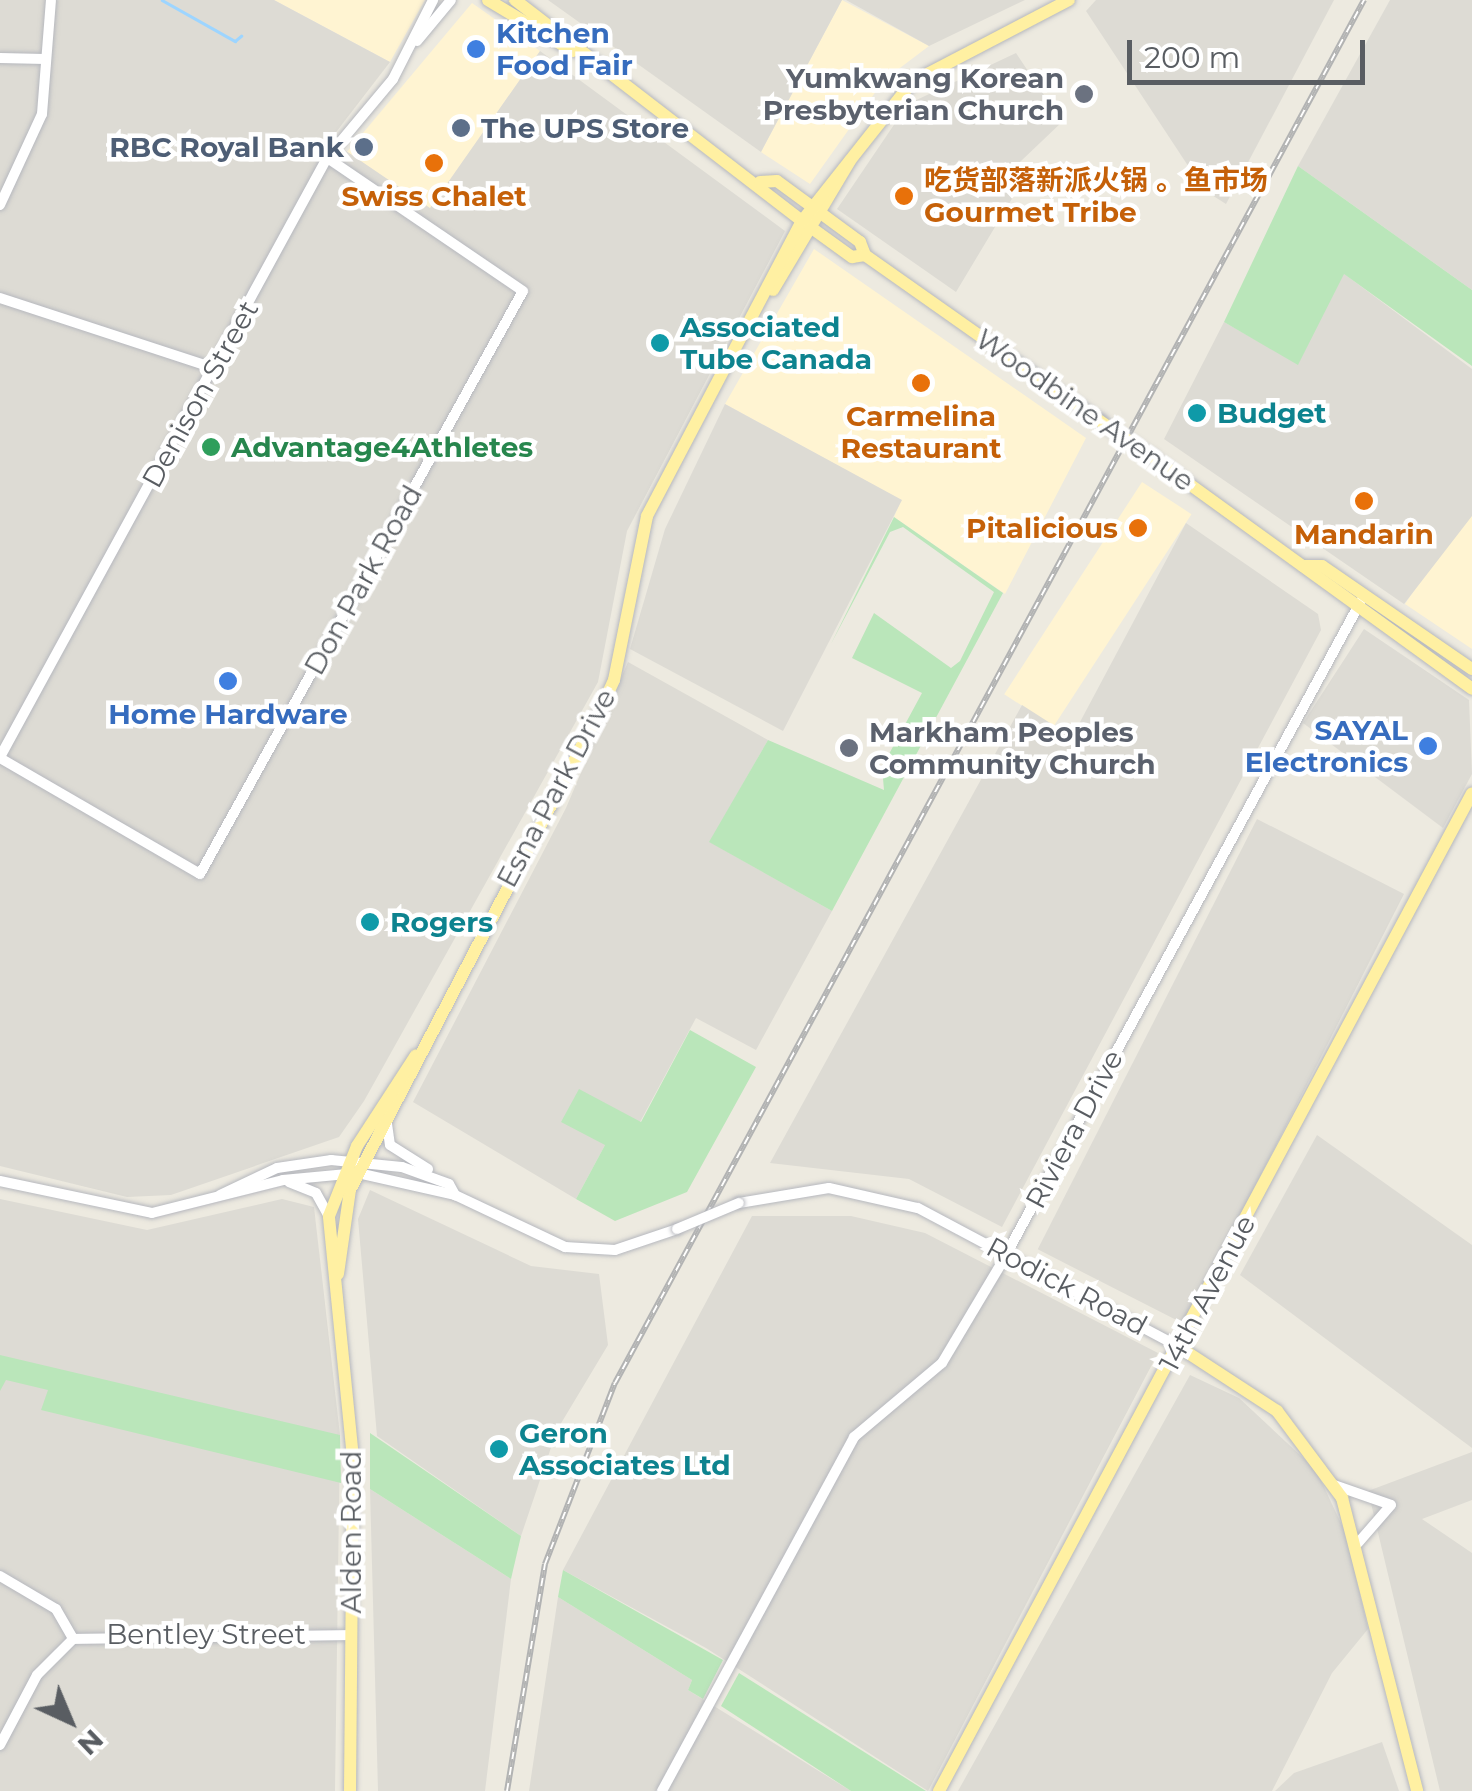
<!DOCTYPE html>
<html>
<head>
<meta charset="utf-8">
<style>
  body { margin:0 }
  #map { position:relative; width:1472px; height:1791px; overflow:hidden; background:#edeae0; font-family:Montserrat,"Noto Sans SC",sans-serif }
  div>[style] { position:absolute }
  .commercial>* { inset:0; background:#fff4d2; transform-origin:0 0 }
  .industrial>* { inset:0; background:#dddbd4; transform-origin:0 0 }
  .green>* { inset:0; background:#bae6ba }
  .stream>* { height:2.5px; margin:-1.25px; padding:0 1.25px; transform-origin:1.25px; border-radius:1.25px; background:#9dd5ff }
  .roads { filter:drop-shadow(0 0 2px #b6b8be) drop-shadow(0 0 2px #b6b8be) }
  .minor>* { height:10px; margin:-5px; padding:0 5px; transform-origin:5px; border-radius:5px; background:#fff }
  .major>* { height:12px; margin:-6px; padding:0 6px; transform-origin:6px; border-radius:6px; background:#fff0a2 }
  .rail>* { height:6px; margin-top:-3px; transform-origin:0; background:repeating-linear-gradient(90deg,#fff 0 8px,#b2b3b3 0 16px); box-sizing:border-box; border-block:2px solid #b2b3b3 }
  .bridges { filter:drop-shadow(0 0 2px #b6b8be) drop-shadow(0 0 2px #b6b8be) }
  .minor-bridge>* { height:10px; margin:-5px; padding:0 5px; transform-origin:5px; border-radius:5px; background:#fff }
  .major-bridge>* { height:12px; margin:-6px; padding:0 6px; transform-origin:6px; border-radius:6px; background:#fff0a2 }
  .dots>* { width:28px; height:28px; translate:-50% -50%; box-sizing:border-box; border:5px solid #fff; border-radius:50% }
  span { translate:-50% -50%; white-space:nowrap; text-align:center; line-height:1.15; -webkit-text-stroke:9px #fff; paint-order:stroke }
  .shop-label { font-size:28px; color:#366cbe; font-weight:700 }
  .left { translate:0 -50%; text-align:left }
  .right { translate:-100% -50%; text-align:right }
  .worship-label { font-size:28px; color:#5b616d; font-weight:700 }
  .service-label { font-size:28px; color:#4e5e75; font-weight:700 }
  .food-label { font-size:28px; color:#c56008; font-weight:700 }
  .culture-label { font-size:28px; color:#0d838f; font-weight:700 }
  .street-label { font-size:28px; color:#595d62 }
  .leisure-label { font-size:28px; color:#27864d; font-weight:700 }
  .north { position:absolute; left:20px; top:1671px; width:100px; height:100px; -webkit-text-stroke:8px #fff; paint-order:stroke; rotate:136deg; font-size:28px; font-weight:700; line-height:40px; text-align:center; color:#595d62 }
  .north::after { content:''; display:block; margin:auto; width:35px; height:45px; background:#595d62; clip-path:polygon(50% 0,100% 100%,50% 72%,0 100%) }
  .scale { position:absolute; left:1127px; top:40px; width:238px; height:45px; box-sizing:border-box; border:5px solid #595d62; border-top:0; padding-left:12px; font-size:30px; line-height:35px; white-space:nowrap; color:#595d62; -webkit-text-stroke:8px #fff; paint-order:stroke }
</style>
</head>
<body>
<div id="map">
  <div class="commercial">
    <div style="clip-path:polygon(274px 0,425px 0,390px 62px)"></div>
    <div style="clip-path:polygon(842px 0,929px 46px,884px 80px,810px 184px,761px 152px)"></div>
    <div style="clip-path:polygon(472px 3px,540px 51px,430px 209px,347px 152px)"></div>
    <div style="clip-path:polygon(814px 249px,1086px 438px,1005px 594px,894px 517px,901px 500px,725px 404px)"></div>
    <div style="left:1142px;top:482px;width:59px;height:253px;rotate:33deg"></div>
    <div style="clip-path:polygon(1467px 512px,1472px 516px,1472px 649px,1405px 604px)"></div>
  </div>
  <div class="industrial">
    <div style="clip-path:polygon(0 0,274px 0,390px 62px,330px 140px,430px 208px,540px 51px,785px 231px,627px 531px,598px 682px,364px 1101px,339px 1137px,171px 1195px,127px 1197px,0 1166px)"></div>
    <div style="clip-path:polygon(548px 0,842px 0,761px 152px)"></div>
    <div style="clip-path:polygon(846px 0,1025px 0,929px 46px)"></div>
    <div style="clip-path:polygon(1096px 0,1334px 0,1226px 204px,1204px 190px,1086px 11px)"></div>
    <div style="clip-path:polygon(1390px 0,1472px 0,1472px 290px,1298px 166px)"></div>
    <div style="clip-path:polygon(1016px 53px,1062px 122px,1002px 179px,1013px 197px,956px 292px,837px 209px,908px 104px)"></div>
    <div style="clip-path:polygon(1343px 273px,1472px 369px,1472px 516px,1404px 604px,1164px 439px,1224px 322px,1298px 364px)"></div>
    <div style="clip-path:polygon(725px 404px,902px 500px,783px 731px,630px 649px,665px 529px)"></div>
    <div style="clip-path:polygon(1186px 523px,1318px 614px,1321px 630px,1002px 1227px,909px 1179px,770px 1163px,1022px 705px,1072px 737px)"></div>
    <div style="clip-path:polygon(1364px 629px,1469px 700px,1472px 774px,1443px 828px,1303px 723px)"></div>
    <div style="clip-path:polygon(628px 662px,768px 740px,710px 842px,832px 911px,756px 1050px,696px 1018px,640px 1122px,605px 1145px,576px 1199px,413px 1102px,566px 808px)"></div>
    <div style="left:1257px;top:819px;width:165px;height:483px;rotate:27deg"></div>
    <div style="clip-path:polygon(1317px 1135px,1472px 1245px,1472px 1448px,1240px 1275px)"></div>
    <div style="clip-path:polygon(370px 1190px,531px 1266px,599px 1274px,608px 1345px,557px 1430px,521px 1536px,377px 1436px,358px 1219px)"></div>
    <div style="clip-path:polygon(0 1199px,147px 1230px,282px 1199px,314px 1207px,340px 1435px,335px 1791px,0 1791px)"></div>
    <div style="clip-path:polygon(752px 1216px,851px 1216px,925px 1233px,1158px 1353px,928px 1791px,706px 1648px,563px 1570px)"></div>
    <div style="clip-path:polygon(1190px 1375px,1239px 1398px,1316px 1470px,1346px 1534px,1368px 1629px,1332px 1673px,1272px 1791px,958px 1791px)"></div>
    <div style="clip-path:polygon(1472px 1452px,1472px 1500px,1422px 1519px,1472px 1553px,1472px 1791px,1440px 1791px,1368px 1491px)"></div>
    <div style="clip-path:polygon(370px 1489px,511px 1579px,485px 1791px,378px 1791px)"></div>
    <div style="clip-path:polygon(558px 1597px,692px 1680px,688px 1690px,851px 1791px,529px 1791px)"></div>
    <div style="clip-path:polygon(1382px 1742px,1399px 1791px,1275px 1791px,1294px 1773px)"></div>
  </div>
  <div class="green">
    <div style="clip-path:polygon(1298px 166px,1472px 290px,1472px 366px,1344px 274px,1298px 365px,1224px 322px)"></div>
    <div style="clip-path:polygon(894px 517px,1003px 593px,832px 911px,709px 842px,768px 740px,884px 790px,882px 767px,922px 693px,852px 658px,874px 613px,951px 668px,960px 661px,994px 592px,903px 527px,890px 532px,831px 644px)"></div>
    <div style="clip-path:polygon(690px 1030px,756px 1067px,687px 1192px,615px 1221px,576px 1199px,605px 1145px,561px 1122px,579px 1089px,641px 1122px)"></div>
    <div style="clip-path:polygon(0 1355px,340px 1435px,341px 1483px,41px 1410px,48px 1390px,6px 1380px,0 1391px)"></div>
    <div style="clip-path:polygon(370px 1433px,521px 1536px,511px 1579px,370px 1489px)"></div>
    <div style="clip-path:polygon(563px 1570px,723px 1660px,703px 1699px,688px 1690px,692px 1680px,558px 1597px)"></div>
    <div style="clip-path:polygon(739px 1673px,926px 1791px,851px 1791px,721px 1706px)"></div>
  </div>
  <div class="stream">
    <div style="left:162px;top:0;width:84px;rotate:29.3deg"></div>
    <div style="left:235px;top:41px;width:8px;rotate:-40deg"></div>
  </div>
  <div class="roads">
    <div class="minor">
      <div style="left:417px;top:41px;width:53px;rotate:-50.3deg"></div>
      <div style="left:0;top:58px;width:45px;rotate:1.3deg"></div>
      <div style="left:0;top:205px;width:100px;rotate:-65.2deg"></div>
      <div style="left:42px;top:114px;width:114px;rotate:-85.5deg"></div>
      <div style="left:0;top:298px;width:225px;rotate:18.1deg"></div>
      <div style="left:0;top:757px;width:682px;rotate:-61.37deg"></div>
      <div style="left:327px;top:158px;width:103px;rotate:-50.1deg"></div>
      <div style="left:393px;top:79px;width:89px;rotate:-63.1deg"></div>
      <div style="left:0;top:758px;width:231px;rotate:30.1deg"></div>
      <div style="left:200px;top:874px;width:666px;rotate:-61.01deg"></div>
      <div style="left:523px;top:291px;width:237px;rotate:-145.8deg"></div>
      <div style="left:387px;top:1124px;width:21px;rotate:82deg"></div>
      <div style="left:390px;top:1145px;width:45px;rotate:32.3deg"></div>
      <div style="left:0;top:1181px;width:155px;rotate:11.9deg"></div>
      <div style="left:152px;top:1213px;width:135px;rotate:-14.1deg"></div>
      <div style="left:283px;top:1180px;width:75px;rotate:-5.3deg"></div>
      <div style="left:358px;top:1173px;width:99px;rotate:12.8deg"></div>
      <div style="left:455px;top:1195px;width:122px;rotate:25.3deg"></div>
      <div style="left:565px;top:1247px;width:50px;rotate:3.4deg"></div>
      <div style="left:615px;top:1250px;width:65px;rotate:-18.7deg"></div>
      <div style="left:289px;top:1182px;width:29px;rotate:22deg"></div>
      <div style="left:316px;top:1193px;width:26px;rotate:61deg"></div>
      <div style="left:220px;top:1195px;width:63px;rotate:-25.3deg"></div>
      <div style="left:277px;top:1168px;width:55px;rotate:-8.4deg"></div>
      <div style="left:331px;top:1160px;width:71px;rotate:5.6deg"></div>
      <div style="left:402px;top:1167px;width:50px;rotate:19.9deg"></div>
      <div style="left:449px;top:1184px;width:13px;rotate:61deg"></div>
      <div style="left:739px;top:1203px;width:91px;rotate:-9.5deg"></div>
      <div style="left:829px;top:1188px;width:91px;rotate:12.7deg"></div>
      <div style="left:918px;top:1208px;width:296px;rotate:28deg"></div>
      <div style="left:1334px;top:1485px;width:60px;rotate:19.3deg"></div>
      <div style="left:1391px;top:1505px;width:50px;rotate:131deg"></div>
      <div style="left:0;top:1576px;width:65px;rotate:30.5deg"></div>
      <div style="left:56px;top:1609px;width:34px;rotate:60deg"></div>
      <div style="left:0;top:1745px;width:79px;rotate:-62.1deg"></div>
      <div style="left:37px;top:1675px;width:51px;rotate:-45deg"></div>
      <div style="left:73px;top:1639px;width:277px;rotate:-0.8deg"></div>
      <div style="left:662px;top:1791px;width:403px;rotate:-61.5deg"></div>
      <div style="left:854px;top:1437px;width:115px;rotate:-40.1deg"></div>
      <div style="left:942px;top:1363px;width:115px;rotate:-59.2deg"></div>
      <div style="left:1001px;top:1264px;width:754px;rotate:-61.5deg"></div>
    </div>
    <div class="major">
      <div style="left:488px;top:0;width:99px;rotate:31deg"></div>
      <div style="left:515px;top:0;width:362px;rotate:37.6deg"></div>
      <div style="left:802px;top:221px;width:62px;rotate:35.8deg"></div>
      <div style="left:852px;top:257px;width:13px;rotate:-9deg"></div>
      <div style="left:760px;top:182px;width:17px;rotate:-3deg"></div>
      <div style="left:777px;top:181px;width:103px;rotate:36.3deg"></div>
      <div style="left:860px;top:242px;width:14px;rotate:69deg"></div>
      <div style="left:865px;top:255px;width:288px;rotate:35.2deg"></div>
      <div style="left:773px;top:290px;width:150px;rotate:-59.2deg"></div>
      <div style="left:1152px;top:457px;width:395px;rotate:35.9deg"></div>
      <div style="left:1303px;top:566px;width:19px"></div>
      <div style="left:1322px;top:566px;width:182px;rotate:34.5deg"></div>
      <div style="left:338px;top:1274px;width:85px;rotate:-81.9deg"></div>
      <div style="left:350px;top:1190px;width:531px;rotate:-62.42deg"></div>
      <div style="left:596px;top:719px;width:43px;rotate:-65.2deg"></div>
      <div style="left:614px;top:680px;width:167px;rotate:-78.6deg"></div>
      <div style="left:647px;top:516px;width:333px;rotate:-62.3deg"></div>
      <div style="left:802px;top:221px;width:177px;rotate:-51.6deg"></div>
      <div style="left:912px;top:82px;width:177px;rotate:-27.6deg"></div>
      <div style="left:1179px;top:1347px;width:117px;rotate:33.1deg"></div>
      <div style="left:1277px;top:1411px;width:109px;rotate:53.2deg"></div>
      <div style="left:1342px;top:1498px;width:302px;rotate:75.6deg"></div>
      <div style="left:350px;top:1791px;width:333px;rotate:-89.5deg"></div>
      <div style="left:353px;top:1458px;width:243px;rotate:-95.7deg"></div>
      <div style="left:329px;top:1216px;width:75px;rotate:-68.2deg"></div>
      <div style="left:357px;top:1146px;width:108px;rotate:-57deg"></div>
      <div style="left:939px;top:1791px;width:1131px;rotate:-61.89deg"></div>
    </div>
  </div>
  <div class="rail">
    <div style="left:507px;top:1791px;width:230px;rotate:-80.5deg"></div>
    <div style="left:545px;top:1564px;width:194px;rotate:-68.9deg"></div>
    <div style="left:615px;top:1383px;width:1573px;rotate:-61.56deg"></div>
  </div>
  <div class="bridges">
    <div class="minor-bridge">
      <div style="left:677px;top:1229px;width:67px;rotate:-22.8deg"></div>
    </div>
    <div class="major-bridge">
      <div style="left:1100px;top:421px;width:63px;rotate:34.7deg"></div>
    </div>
  </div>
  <div class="dots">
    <div style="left:476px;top:49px;background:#3f7fe0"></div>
    <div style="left:1084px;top:94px;background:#6b7280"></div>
    <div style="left:461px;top:128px;background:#5c6f8a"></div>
    <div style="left:364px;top:147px;background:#5c6f8a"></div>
    <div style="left:434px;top:163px;background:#e8710a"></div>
    <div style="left:904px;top:196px;background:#e8710a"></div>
    <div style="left:660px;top:343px;background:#0f9aa8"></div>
    <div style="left:921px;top:383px;background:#e8710a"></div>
    <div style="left:1197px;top:413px;background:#0f9aa8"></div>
    <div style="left:211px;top:447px;background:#2e9e5b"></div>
    <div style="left:1364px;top:501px;background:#e8710a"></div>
    <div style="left:1138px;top:528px;background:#e8710a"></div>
    <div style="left:228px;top:681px;background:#3f7fe0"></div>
    <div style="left:1428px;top:746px;background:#3f7fe0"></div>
    <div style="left:849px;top:748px;background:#6b7280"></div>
    <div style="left:370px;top:922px;background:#0f9aa8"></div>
    <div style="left:499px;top:1449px;background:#0f9aa8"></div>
  </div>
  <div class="shop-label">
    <span class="left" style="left:496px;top:49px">Kitchen<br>Food Fair</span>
    <span style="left:228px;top:714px">Home Hardware</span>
    <span class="right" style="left:1408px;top:746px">SAYAL<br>Electronics</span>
  </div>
  <div class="worship-label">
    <span class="right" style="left:1064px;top:94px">Yumkwang Korean<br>Presbyterian Church</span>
    <span class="left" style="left:869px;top:748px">Markham Peoples<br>Community Church</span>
  </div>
  <div class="service-label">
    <span class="left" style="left:481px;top:128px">The UPS Store</span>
    <span class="right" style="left:344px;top:147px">RBC Royal Bank</span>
  </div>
  <div class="food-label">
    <span class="left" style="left:924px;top:196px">吃货部落新派火锅 。鱼市场<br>Gourmet Tribe</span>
    <span style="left:434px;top:196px">Swiss Chalet</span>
    <span style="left:921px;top:432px">Carmelina<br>Restaurant</span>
    <span class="right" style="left:1118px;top:528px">Pitalicious</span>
    <span style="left:1364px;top:534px">Mandarin</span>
  </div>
  <div class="culture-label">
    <span class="left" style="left:680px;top:343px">Associated<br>Tube Canada</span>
    <span class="left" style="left:1217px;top:413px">Budget</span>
    <span class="left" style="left:390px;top:922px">Rogers</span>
    <span class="left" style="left:519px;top:1449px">Geron<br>Associates Ltd</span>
  </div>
  <div class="street-label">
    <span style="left:200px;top:394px;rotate:-61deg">Denison Street</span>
    <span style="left:1085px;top:410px;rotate:35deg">Woodbine Avenue</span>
    <span style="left:363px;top:580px;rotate:-61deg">Don Park Road</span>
    <span style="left:556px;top:788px;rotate:-62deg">Esna Park Drive</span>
    <span style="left:1074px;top:1129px;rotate:-62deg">Riviera Drive</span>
    <span style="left:1067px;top:1286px;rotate:28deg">Rodick Road</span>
    <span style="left:1207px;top:1293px;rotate:-62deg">14th Avenue</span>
    <span style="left:351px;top:1532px;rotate:-90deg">Alden Road</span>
    <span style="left:206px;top:1634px">Bentley Street</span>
  </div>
  <div class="leisure-label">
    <span class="left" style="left:231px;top:447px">Advantage4Athletes</span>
  </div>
  <div class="north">N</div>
  <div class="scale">200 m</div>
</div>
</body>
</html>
